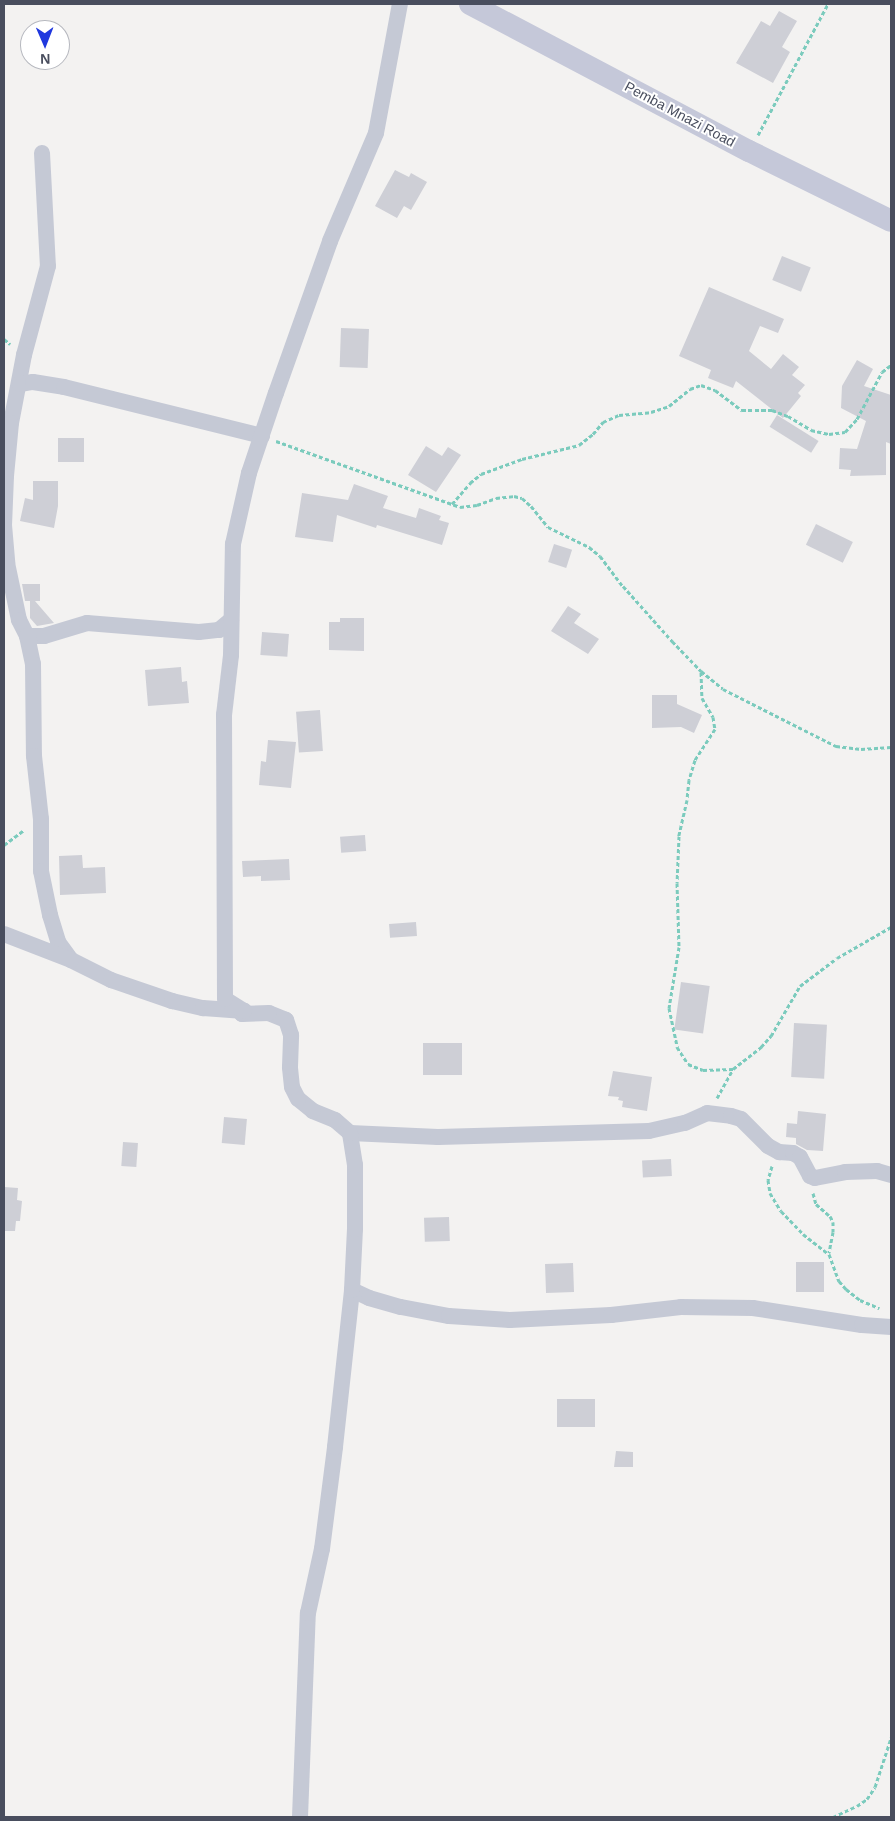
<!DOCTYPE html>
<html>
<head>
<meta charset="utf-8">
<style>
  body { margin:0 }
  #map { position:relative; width:895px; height:1821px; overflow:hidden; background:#f3f2f1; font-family:Arial,sans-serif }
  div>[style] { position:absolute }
  .building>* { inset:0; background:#cecfd6; transform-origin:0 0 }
  .path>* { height:3px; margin-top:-1.5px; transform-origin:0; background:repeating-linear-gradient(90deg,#7bcbbd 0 4px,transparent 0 6.5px) }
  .street>* { height:16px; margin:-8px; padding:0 8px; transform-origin:8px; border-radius:8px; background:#c5c9d5 }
  .secondary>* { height:22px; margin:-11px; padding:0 11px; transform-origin:11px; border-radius:11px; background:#c5c8d9 }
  span { translate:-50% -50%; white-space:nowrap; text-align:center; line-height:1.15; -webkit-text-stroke:4px #fff; paint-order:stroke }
  .street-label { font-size:14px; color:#494e5e }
  .frame { position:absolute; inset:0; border:5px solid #494e5e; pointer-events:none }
  .north { position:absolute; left:20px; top:20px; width:50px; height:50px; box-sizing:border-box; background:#fff; border:1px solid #b6b8bf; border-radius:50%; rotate:179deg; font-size:14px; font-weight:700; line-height:20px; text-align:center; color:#494e5e }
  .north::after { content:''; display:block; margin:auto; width:18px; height:22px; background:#2038de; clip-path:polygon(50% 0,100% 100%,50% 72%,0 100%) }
</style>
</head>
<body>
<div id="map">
  <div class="building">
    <div style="clip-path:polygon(779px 11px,797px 21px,782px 47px,790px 52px,773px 83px,736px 63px,761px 21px,770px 26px)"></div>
    <div style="clip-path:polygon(395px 170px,409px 177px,411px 173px,427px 182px,411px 210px,404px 206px,397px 218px,375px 206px)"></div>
    <div style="left:782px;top:256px;width:31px;height:26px;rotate:22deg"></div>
    <div style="clip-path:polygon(709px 287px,784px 319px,778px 333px,760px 326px,749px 351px,771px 369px,783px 354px,799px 367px,792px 375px,805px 385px,798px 393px,801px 396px,783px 418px,736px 381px,733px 388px,708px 378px,711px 370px,679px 356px)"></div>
    <div style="left:341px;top:328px;width:28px;height:39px;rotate:2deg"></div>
    <div style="clip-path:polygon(857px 360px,873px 369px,864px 386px,891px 395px,891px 444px,886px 442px,886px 475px,850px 476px,851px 470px,839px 469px,840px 448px,857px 449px,866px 421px,841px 408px,842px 386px)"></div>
    <div style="left:777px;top:415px;width:49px;height:14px;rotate:32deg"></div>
    <div style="left:58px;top:438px;width:26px;height:24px"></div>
    <div style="clip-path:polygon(426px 446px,442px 456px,448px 447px,461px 455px,436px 492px,408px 475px)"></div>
    <div style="clip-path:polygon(33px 481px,58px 481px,58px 506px,54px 528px,20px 521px,25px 498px,33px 500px)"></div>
    <div style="clip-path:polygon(354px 484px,388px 496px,383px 508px,416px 518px,419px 508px,441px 516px,439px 520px,449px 523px,442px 545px,377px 525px,376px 528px,337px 515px,333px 542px,295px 537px,302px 493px,348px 500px)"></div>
    <div style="left:816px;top:524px;width:41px;height:23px;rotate:26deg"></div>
    <div style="left:554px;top:544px;width:19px;height:19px;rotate:18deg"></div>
    <div style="clip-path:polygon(22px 584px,40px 584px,40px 601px,35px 601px,54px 623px,37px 626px,30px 618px,30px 601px,25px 601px)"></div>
    <div style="clip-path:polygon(568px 606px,581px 614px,574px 623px,599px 639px,588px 654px,551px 631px)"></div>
    <div style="clip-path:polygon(340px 618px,364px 618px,364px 651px,329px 650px,329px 622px,340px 622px)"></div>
    <div style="left:262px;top:632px;width:27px;height:23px;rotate:4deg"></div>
    <div style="clip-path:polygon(181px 667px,182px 682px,187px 681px,189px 703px,148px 706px,145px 670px)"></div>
    <div style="clip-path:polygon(652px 695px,677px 695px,677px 704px,702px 715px,694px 733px,681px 727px,652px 728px)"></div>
    <div style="left:320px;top:710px;width:41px;height:24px;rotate:86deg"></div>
    <div style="clip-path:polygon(268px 740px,296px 742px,291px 788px,259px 785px,261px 761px,266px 762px)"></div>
    <div style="left:365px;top:835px;width:16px;height:25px;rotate:86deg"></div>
    <div style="clip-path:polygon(82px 855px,83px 868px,105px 867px,106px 893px,60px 895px,59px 856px)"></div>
    <div style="clip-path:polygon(289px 859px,290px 880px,261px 881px,261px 876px,243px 877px,242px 861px)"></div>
    <div style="left:416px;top:922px;width:14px;height:27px;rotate:86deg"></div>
    <div style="left:681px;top:982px;width:29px;height:48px;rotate:8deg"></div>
    <div style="left:794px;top:1023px;width:33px;height:54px;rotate:3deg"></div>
    <div style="left:423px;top:1043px;width:39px;height:32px"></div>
    <div style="clip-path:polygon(613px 1071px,652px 1077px,647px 1111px,622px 1107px,623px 1101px,618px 1100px,619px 1097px,608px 1096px)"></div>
    <div style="clip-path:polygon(798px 1111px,826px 1114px,823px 1151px,807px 1150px,796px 1144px,796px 1138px,786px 1137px,787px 1123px,797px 1124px)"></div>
    <div style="left:224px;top:1117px;width:23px;height:26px;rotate:5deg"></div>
    <div style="left:123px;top:1142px;width:15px;height:24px;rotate:4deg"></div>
    <div style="left:671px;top:1159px;width:17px;height:29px;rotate:87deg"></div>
    <div style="clip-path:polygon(4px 1187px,18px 1188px,17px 1200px,22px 1201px,20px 1221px,16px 1221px,15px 1231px,4px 1231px)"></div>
    <div style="left:449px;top:1217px;width:24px;height:25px;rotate:88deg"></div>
    <div style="left:796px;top:1262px;width:28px;height:30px"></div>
    <div style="left:573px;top:1263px;width:29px;height:28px;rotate:88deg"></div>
    <div style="left:557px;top:1399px;width:38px;height:28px"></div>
    <div style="clip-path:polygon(616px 1451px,633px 1452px,633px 1467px,614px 1467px)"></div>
  </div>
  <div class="path">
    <div style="left:758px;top:135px;width:149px;rotate:-61.9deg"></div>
    <div style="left:4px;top:339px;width:8px;rotate:40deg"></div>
    <div style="left:276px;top:441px;width:195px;rotate:19.7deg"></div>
    <div style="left:460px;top:507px;width:17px;rotate:-7deg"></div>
    <div style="left:477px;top:505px;width:20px;rotate:-20deg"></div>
    <div style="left:496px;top:498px;width:18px;rotate:-6deg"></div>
    <div style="left:514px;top:496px;width:8px;rotate:14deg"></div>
    <div style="left:522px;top:498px;width:12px;rotate:42deg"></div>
    <div style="left:531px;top:506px;width:27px;rotate:51deg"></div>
    <div style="left:548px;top:527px;width:46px;rotate:26deg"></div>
    <div style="left:589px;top:547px;width:14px;rotate:39deg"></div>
    <div style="left:600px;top:556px;width:38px;rotate:53deg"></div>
    <div style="left:623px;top:586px;width:74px;rotate:48.3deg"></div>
    <div style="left:672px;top:641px;width:42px;rotate:46deg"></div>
    <div style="left:701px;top:671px;width:28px;rotate:39deg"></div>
    <div style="left:723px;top:689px;width:127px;rotate:26.8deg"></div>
    <div style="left:836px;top:746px;width:25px;rotate:7deg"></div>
    <div style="left:861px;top:749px;width:30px;rotate:-4deg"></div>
    <div style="left:452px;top:504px;width:28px;rotate:-49deg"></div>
    <div style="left:470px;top:483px;width:14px;rotate:-39deg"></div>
    <div style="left:481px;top:474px;width:44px;rotate:-20.1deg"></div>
    <div style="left:522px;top:459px;width:59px;rotate:-13.8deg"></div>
    <div style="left:579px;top:445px;width:18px;rotate:-38deg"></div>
    <div style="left:593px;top:434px;width:16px;rotate:-50deg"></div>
    <div style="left:603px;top:422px;width:17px;rotate:-24deg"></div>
    <div style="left:619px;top:415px;width:32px;rotate:-5deg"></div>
    <div style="left:651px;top:412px;width:19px;rotate:-18deg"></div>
    <div style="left:669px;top:406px;width:27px;rotate:-39deg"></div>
    <div style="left:690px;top:389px;width:12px;rotate:-20deg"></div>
    <div style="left:701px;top:385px;width:15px;rotate:20deg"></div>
    <div style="left:715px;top:390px;width:34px;rotate:37deg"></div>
    <div style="left:742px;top:410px;width:30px"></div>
    <div style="left:772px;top:410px;width:17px;rotate:21deg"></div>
    <div style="left:788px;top:416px;width:27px;rotate:31deg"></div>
    <div style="left:811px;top:430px;width:18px;rotate:13deg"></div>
    <div style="left:829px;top:434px;width:16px;rotate:-7deg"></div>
    <div style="left:845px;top:432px;width:18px;rotate:-47deg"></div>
    <div style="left:857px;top:419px;width:53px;rotate:-62deg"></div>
    <div style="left:882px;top:372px;width:11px;rotate:-38deg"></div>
    <div style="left:701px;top:672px;width:26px;rotate:88deg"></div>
    <div style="left:702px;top:698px;width:22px;rotate:60deg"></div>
    <div style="left:713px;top:717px;width:12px;rotate:81deg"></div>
    <div style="left:715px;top:729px;width:37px;rotate:123deg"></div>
    <div style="left:695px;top:760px;width:21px;rotate:107deg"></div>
    <div style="left:689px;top:780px;width:20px;rotate:96deg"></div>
    <div style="left:687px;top:800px;width:37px;rotate:103deg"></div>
    <div style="left:679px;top:836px;width:47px;rotate:92.4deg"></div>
    <div style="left:677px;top:883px;width:64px;rotate:88.2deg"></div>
    <div style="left:679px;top:947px;width:62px;rotate:99.3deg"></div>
    <div style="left:669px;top:1008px;width:40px;rotate:78deg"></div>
    <div style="left:677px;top:1047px;width:20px;rotate:57deg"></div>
    <div style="left:688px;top:1064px;width:16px;rotate:22deg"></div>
    <div style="left:703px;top:1070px;width:30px;rotate:-2deg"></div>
    <div style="left:4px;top:845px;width:25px;rotate:-37deg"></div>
    <div style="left:717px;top:1098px;width:33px;rotate:-61deg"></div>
    <div style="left:733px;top:1069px;width:36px;rotate:-38deg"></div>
    <div style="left:761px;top:1047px;width:15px;rotate:-48deg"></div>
    <div style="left:771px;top:1036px;width:58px;rotate:-59.9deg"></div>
    <div style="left:800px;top:986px;width:46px;rotate:-37.1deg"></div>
    <div style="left:837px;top:958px;width:62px;rotate:-29.9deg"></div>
    <div style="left:772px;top:1166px;width:15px;rotate:106deg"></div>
    <div style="left:768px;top:1180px;width:13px;rotate:81deg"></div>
    <div style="left:770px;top:1193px;width:21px;rotate:59deg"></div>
    <div style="left:781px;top:1211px;width:32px;rotate:46deg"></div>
    <div style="left:803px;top:1234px;width:33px;rotate:38deg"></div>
    <div style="left:829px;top:1254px;width:29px;rotate:70deg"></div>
    <div style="left:839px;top:1281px;width:11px;rotate:49deg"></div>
    <div style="left:846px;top:1289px;width:18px;rotate:38deg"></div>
    <div style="left:860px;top:1300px;width:21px;rotate:23deg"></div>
    <div style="left:813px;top:1193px;width:11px;rotate:75deg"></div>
    <div style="left:816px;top:1204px;width:18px;rotate:41deg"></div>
    <div style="left:830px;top:1216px;width:7px;rotate:63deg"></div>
    <div style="left:833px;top:1222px;width:10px;rotate:90deg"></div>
    <div style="left:833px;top:1232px;width:21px;rotate:101deg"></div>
    <div style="left:833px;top:1817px;width:26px;rotate:-25deg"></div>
    <div style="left:857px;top:1806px;width:12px;rotate:-35deg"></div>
    <div style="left:867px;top:1799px;width:14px;rotate:-56deg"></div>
    <div style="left:875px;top:1787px;width:52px;rotate:-71.9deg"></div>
  </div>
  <div class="street">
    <div style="left:42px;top:153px;width:113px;rotate:87deg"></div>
    <div style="left:48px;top:266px;width:92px;rotate:105.1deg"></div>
    <div style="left:24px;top:355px;width:69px;rotate:100.8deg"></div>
    <div style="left:11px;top:423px;width:53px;rotate:95.4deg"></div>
    <div style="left:6px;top:476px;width:49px;rotate:92.3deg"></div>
    <div style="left:4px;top:525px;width:38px;rotate:85deg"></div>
    <div style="left:7px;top:563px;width:58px;rotate:78.1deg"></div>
    <div style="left:19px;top:620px;width:18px;rotate:63deg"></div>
    <div style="left:27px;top:636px;width:29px;rotate:78deg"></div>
    <div style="left:33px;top:664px;width:92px;rotate:89.4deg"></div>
    <div style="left:34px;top:756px;width:63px;rotate:83.7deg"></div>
    <div style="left:41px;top:819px;width:52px;rotate:90deg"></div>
    <div style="left:41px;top:871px;width:45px;rotate:78.4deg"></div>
    <div style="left:50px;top:915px;width:28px;rotate:73deg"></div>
    <div style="left:58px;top:942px;width:22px;rotate:54deg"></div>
    <div style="left:71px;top:960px;width:45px;rotate:26.6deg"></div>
    <div style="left:111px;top:980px;width:65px;rotate:19deg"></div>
    <div style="left:172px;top:1001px;width:32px;rotate:13deg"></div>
    <div style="left:203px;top:1008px;width:41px;rotate:4.2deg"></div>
    <div style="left:20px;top:384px;width:13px;rotate:-9deg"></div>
    <div style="left:33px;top:382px;width:31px;rotate:9deg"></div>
    <div style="left:64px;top:387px;width:204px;rotate:13.9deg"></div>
    <div style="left:27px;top:636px;width:17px"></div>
    <div style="left:44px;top:636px;width:45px;rotate:-16.8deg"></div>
    <div style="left:87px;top:623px;width:112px;rotate:4.6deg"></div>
    <div style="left:199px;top:632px;width:20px;rotate:-6deg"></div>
    <div style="left:219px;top:630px;width:16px;rotate:-40deg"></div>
    <div style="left:4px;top:934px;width:72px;rotate:21.2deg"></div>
    <div style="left:350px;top:1133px;width:88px;rotate:2.6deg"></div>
    <div style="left:438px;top:1137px;width:211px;rotate:-1.6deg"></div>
    <div style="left:649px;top:1131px;width:37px;rotate:-13deg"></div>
    <div style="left:685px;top:1123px;width:24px;rotate:-24deg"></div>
    <div style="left:707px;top:1113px;width:24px;rotate:7deg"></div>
    <div style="left:731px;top:1116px;width:10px;rotate:17deg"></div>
    <div style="left:741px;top:1119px;width:38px;rotate:45deg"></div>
    <div style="left:768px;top:1146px;width:13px;rotate:29deg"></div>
    <div style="left:779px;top:1152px;width:14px;rotate:4deg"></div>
    <div style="left:793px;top:1153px;width:8px;rotate:30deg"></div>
    <div style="left:800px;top:1157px;width:21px;rotate:62deg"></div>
    <div style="left:810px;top:1176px;width:5px;rotate:22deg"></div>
    <div style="left:815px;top:1178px;width:31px;rotate:-11deg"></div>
    <div style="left:845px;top:1172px;width:32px;rotate:-2deg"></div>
    <div style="left:877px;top:1171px;width:15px;rotate:16deg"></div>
    <div style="left:352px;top:1290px;width:19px;rotate:25deg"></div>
    <div style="left:369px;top:1298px;width:33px;rotate:16deg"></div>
    <div style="left:401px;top:1307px;width:49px;rotate:10.6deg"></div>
    <div style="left:449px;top:1316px;width:61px;rotate:3.8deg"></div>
    <div style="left:510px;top:1320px;width:101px;rotate:-2.8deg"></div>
    <div style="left:611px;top:1315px;width:70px;rotate:-6.5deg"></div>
    <div style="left:681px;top:1307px;width:72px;rotate:0.8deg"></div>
    <div style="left:753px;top:1308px;width:110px;rotate:8.9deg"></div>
    <div style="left:862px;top:1325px;width:29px;rotate:4deg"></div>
    <div style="left:300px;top:1817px;width:204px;rotate:-87.8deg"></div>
    <div style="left:308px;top:1613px;width:66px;rotate:-77.7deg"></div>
    <div style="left:322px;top:1549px;width:103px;rotate:-82.7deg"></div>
    <div style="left:335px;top:1447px;width:158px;rotate:-83.8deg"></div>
    <div style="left:352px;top:1290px;width:61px;rotate:-87.2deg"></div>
    <div style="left:355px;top:1229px;width:64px;rotate:-90deg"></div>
    <div style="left:355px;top:1165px;width:32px;rotate:-99deg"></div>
    <div style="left:350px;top:1133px;width:20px;rotate:-139deg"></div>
    <div style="left:335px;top:1120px;width:24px;rotate:-158deg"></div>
    <div style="left:313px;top:1111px;width:19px;rotate:-141deg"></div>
    <div style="left:298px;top:1099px;width:13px;rotate:-117deg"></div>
    <div style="left:292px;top:1087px;width:20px;rotate:-96deg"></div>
    <div style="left:290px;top:1067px;width:32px;rotate:-88deg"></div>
    <div style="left:291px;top:1035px;width:16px;rotate:-108deg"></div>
    <div style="left:286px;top:1020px;width:18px;rotate:-158deg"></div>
    <div style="left:269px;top:1013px;width:27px;rotate:178deg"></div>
    <div style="left:242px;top:1014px;width:4px;rotate:-56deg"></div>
    <div style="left:244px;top:1011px;width:22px;rotate:-148deg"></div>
    <div style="left:225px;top:999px;width:284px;rotate:-90.2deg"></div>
    <div style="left:224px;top:715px;width:60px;rotate:-83.3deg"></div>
    <div style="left:231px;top:655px;width:111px;rotate:-89deg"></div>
    <div style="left:233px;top:544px;width:73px;rotate:-77.3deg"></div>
    <div style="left:249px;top:473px;width:84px;rotate:-71.4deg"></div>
    <div style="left:276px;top:393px;width:161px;rotate:-70.4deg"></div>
    <div style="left:330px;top:241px;width:117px;rotate:-66.9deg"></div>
    <div style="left:376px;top:133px;width:131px;rotate:-79.5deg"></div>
  </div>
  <div class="secondary">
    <div style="left:470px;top:4px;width:315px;rotate:27.8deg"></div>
    <div style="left:749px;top:151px;width:158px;rotate:26.2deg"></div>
  </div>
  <div class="street-label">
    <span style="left:680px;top:114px;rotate:28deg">Pemba Mnazi Road</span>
  </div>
  <div class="frame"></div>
  <div class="north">N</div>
</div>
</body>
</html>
